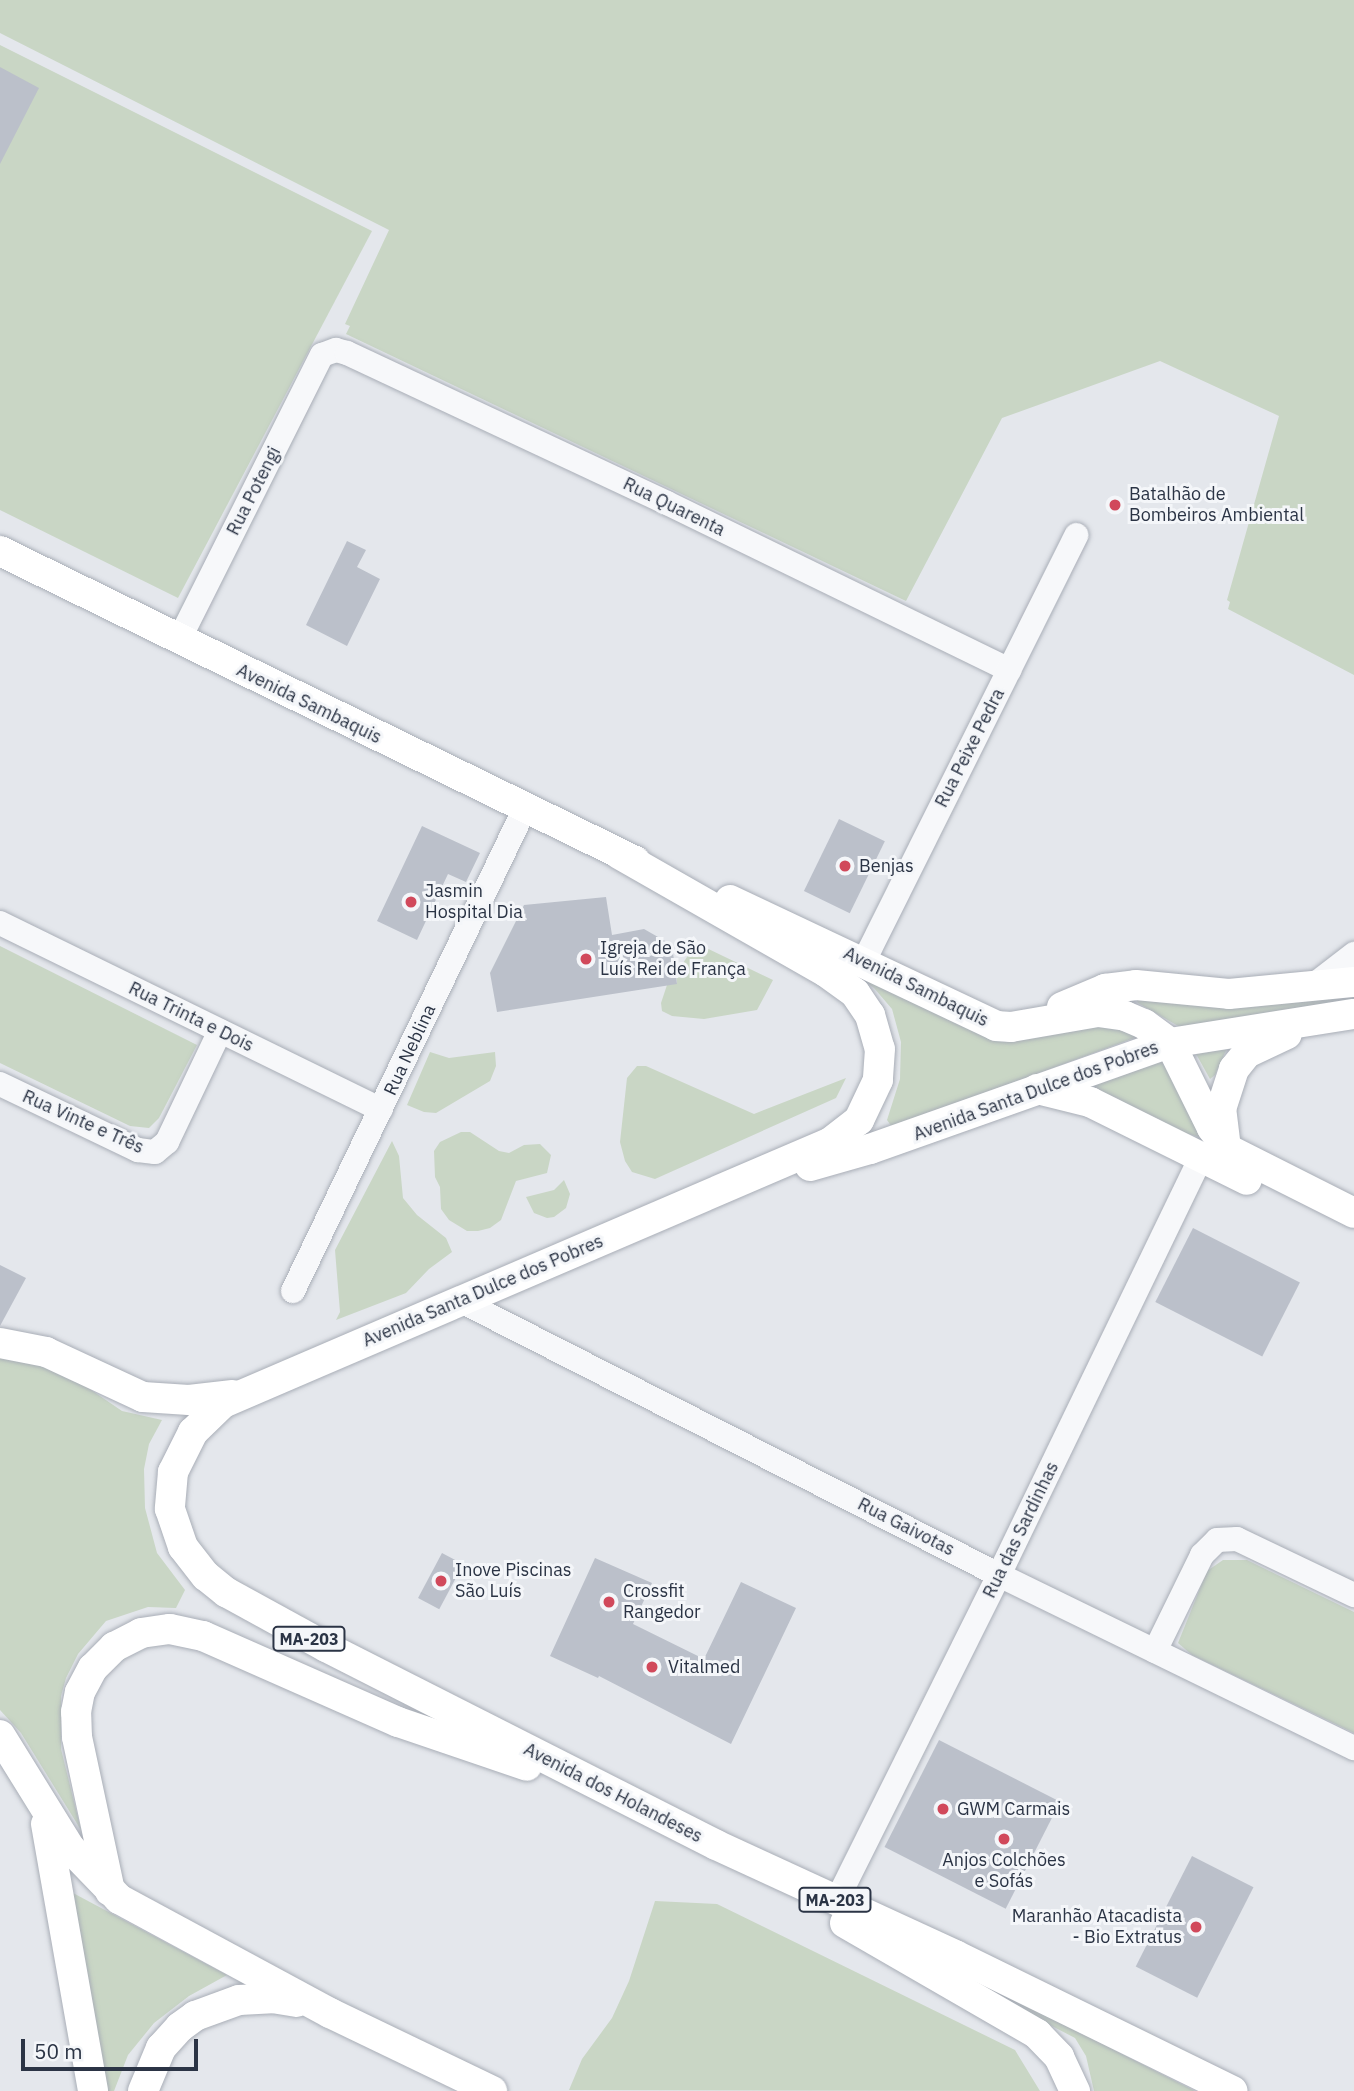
<!DOCTYPE html>
<html>
<head>
<meta charset="utf-8">
<style>
  body { margin:0 }
  #map { position:relative; width:1354px; height:2091px; overflow:hidden; background:#e4e7ec; font-family:"IBM Plex Sans",sans-serif }
  div>[style] { position:absolute }
  .green>* { inset:0; background:#c9d6c5 }
  .building>* { inset:0; background:#bbc0ca; transform-origin:0 0 }
  .roads { filter:drop-shadow(0 0 2px #a9aeb7) drop-shadow(0 0 2px #a9aeb7) }
  .minor>* { height:24px; margin:-12px; padding:0 12px; transform-origin:12px; border-radius:12px; background:#f7f8fa }
  .major>* { height:30px; margin:-15px; padding:0 15px; transform-origin:15px; border-radius:15px; background:#fff }
  .dots>* { width:19px; height:19px; translate:-50% -50%; box-sizing:border-box; border:4px solid #f4f6f9; border-radius:50% }
  span { translate:-50% -50%; white-space:nowrap; text-align:center; line-height:1.15; -webkit-text-stroke:6px #f4f6f9; paint-order:stroke }
  .shield-label span { padding:2px 5px; background:#f4f6f9; border:2px solid; border-radius:5px; -webkit-text-stroke-width:0 }
  .shield-label { font-size:16px; color:#2b3445; font-weight:700 }
  .street-label { font-size:18px; color:#2b3445 }
  .poi-label { font-size:18px; color:#2b3445 }
  .left { translate:0 -50%; text-align:left }
  .right { translate:-100% -50%; text-align:right }
  .scale { position:absolute; left:21px; top:2039px; width:177px; height:32px; box-sizing:border-box; border:4px solid #2b3445; border-top:0; padding-left:9px; font-size:21px; line-height:24px; white-space:nowrap; color:#2b3445; -webkit-text-stroke:5px #f4f6f9; paint-order:stroke }
</style>
</head>
<body>
<div id="map">
  <div class="green">
    <div style="clip-path:polygon(0 0,1354px 0,1354px 675px,1228px 609px,1230px 602px,1227px 600px,1279px 416px,1160px 361px,1002px 418px,906px 601px,346px 334px,350px 326px,345px 324px,389px 230px,0 33px)"></div>
    <div style="clip-path:polygon(0 45px,372px 231px,178px 598px,0 510px)"></div>
    <div style="clip-path:polygon(696px 943px,773px 980px,757px 1010px,704px 1019px,672px 1016px,662px 1011px,661px 1003px,667px 985px,677px 983px,676px 974px)"></div>
    <div style="clip-path:polygon(0 946px,197px 1045px,159px 1118px,149px 1128px,130px 1126px,0 1063px)"></div>
    <div style="clip-path:polygon(857px 975px,989px 1037px,1107px 1024px,1137px 1037px,892px 1127px,887px 1120px,900px 1079px,901px 1042px,892px 1009px,874px 988px)"></div>
    <div style="clip-path:polygon(1354px 994px,1354px 1000px,1180px 1027px,1138px 1003px,1136px 999px)"></div>
    <div style="clip-path:polygon(1227px 1048px,1215px 1075px,1210px 1079px,1195px 1052px)"></div>
    <div style="clip-path:polygon(430px 1052px,449px 1058px,495px 1052px,496px 1066px,490px 1081px,436px 1113px,424px 1112px,407px 1105px)"></div>
    <div style="clip-path:polygon(1167px 1059px,1200px 1135px,1199px 1137px,1174px 1130px,1091px 1087px)"></div>
    <div style="clip-path:polygon(637px 1066px,646px 1066px,754px 1114px,846px 1078px,836px 1098px,655px 1179px,632px 1172px,625px 1161px,620px 1142px,627px 1078px)"></div>
    <div style="clip-path:polygon(461px 1132px,470px 1132px,499px 1151px,509px 1153px,524px 1145px,540px 1144px,551px 1155px,547px 1173px,516px 1181px,501px 1220px,490px 1228px,478px 1231px,467px 1231px,449px 1220px,441px 1209px,440px 1187px,435px 1177px,434px 1151px,440px 1142px)"></div>
    <div style="clip-path:polygon(392px 1141px,399px 1156px,403px 1198px,417px 1215px,446px 1238px,452px 1252px,429px 1269px,406px 1293px,336px 1320px,340px 1312px,335px 1250px)"></div>
    <div style="clip-path:polygon(564px 1180px,570px 1194px,566px 1208px,554px 1217px,547px 1218px,534px 1213px,526px 1197px,554px 1190px)"></div>
    <div style="clip-path:polygon(0 1352px,27px 1357px,78px 1381px,122px 1411px,162px 1420px,149px 1444px,144px 1469px,145px 1508px,157px 1553px,185px 1590px,176px 1608px,148px 1607px,106px 1621px,78px 1654px,66px 1678px,61px 1696px,61px 1749px,81px 1830px,21px 1733px,0 1710px)"></div>
    <div style="clip-path:polygon(1223px 1560px,1247px 1560px,1354px 1612px,1354px 1733px,1192px 1655px,1178px 1643px,1207px 1571px)"></div>
    <div style="clip-path:polygon(73px 1893px,227px 1975px,189px 1996px,154px 2023px,128px 2055px,114px 2091px,107px 2091px)"></div>
    <div style="clip-path:polygon(655px 1901px,717px 1904px,1015px 2050px,1040px 2091px,569px 2090px,582px 2059px,612px 2018px,629px 1981px)"></div>
    <div style="clip-path:polygon(982px 1983px,1195px 2091px,1094px 2091px,1086px 2056px,1075px 2038px,979px 1988px)"></div>
  </div>
  <div class="building">
    <div style="clip-path:polygon(0 67px,39px 88px,0 164px)"></div>
    <div style="clip-path:polygon(347px 541px,366px 550px,357px 567px,380px 579px,347px 646px,306px 625px)"></div>
    <div style="left:839px;top:819px;width:51px;height:80px;rotate:26deg"></div>
    <div style="clip-path:polygon(422px 826px,480px 853px,466px 882px,448px 874px,417px 940px,377px 921px)"></div>
    <div style="clip-path:polygon(606px 897px,612px 935px,644px 929px,672px 945px,677px 984px,497px 1012px,490px 973px,524px 905px)"></div>
    <div style="left:1193px;top:1228px;width:120px;height:83px;rotate:27deg"></div>
    <div style="clip-path:polygon(0 1265px,26px 1278px,0 1326px)"></div>
    <div style="left:442px;top:1553px;width:24px;height:51px;rotate:28deg"></div>
    <div style="clip-path:polygon(595px 1558px,652px 1583px,633px 1624px,704px 1659px,741px 1582px,796px 1608px,731px 1744px,599px 1676px,598px 1678px,550px 1656px)"></div>
    <div style="left:939px;top:1740px;width:136px;height:120px;rotate:27deg"></div>
    <div style="left:1192px;top:1856px;width:69px;height:124px;rotate:27deg"></div>
  </div>
  <div class="roads">
    <div class="minor">
      <div style="left:179px;top:640px;width:319px;rotate:-63.4deg"></div>
      <div style="left:322px;top:355px;width:15px;rotate:-20deg"></div>
      <div style="left:336px;top:350px;width:11px;rotate:15deg"></div>
      <div style="left:347px;top:353px;width:353px;rotate:25.1deg"></div>
      <div style="left:667px;top:503px;width:381px;rotate:26deg"></div>
      <div style="left:0;top:923px;width:424px;rotate:26.1deg"></div>
      <div style="left:864px;top:961px;width:476px;rotate:-63.5deg"></div>
      <div style="left:1310px;top:988px;width:56px;rotate:-37.7deg"></div>
      <div style="left:0;top:1084px;width:153px;rotate:25.6deg"></div>
      <div style="left:138px;top:1150px;width:17px;rotate:7deg"></div>
      <div style="left:155px;top:1152px;width:16px;rotate:-40deg"></div>
      <div style="left:167px;top:1142px;width:123px;rotate:-64.5deg"></div>
      <div style="left:293px;top:1291px;width:536px;rotate:-64.34deg"></div>
      <div style="left:461px;top:1301px;width:604px;rotate:26.99deg"></div>
      <div style="left:999px;top:1575px;width:395px;rotate:26deg"></div>
      <div style="left:1155px;top:1651px;width:107px;rotate:-63.9deg"></div>
      <div style="left:1202px;top:1555px;width:21px;rotate:-45deg"></div>
      <div style="left:1217px;top:1540px;width:20px;rotate:-3deg"></div>
      <div style="left:1237px;top:1539px;width:130px;rotate:25.6deg"></div>
      <div style="left:837px;top:1900px;width:363px;rotate:-63.5deg"></div>
      <div style="left:999px;top:1575px;width:464px;rotate:-64.2deg"></div>
    </div>
    <div class="major">
      <div style="left:0;top:551px;width:707px;rotate:26.02deg"></div>
      <div style="left:619px;top:854px;width:238px;rotate:29.7deg"></div>
      <div style="left:826px;top:972px;width:36px;rotate:36deg"></div>
      <div style="left:855px;top:993px;width:27px;rotate:56deg"></div>
      <div style="left:870px;top:1015px;width:35px;rotate:74deg"></div>
      <div style="left:880px;top:1049px;width:31px;rotate:94deg"></div>
      <div style="left:878px;top:1080px;width:44px;rotate:115.4deg"></div>
      <div style="left:859px;top:1120px;width:36px;rotate:142deg"></div>
      <div style="left:831px;top:1142px;width:662px;rotate:156.77deg"></div>
      <div style="left:223px;top:1403px;width:42px;rotate:136deg"></div>
      <div style="left:193px;top:1432px;width:45px;rotate:116.6deg"></div>
      <div style="left:173px;top:1472px;width:37px;rotate:95deg"></div>
      <div style="left:170px;top:1509px;width:40px;rotate:71.1deg"></div>
      <div style="left:183px;top:1547px;width:37px;rotate:52deg"></div>
      <div style="left:206px;top:1576px;width:26px;rotate:39deg"></div>
      <div style="left:226px;top:1592px;width:114px;rotate:28.8deg"></div>
      <div style="left:326px;top:1647px;width:437px;rotate:26.9deg"></div>
      <div style="left:716px;top:1845px;width:263px;rotate:24.7deg"></div>
      <div style="left:955px;top:1955px;width:309px;rotate:26.1deg"></div>
      <div style="left:730px;top:900px;width:294px;rotate:25.3deg"></div>
      <div style="left:996px;top:1026px;width:15px;rotate:4deg"></div>
      <div style="left:1011px;top:1027px;width:88px;rotate:-9.8deg"></div>
      <div style="left:1098px;top:1012px;width:27px;rotate:8deg"></div>
      <div style="left:1125px;top:1016px;width:21px;rotate:23deg"></div>
      <div style="left:1144px;top:1024px;width:32px;rotate:36deg"></div>
      <div style="left:1170px;top:1043px;width:95px;rotate:63.7deg"></div>
      <div style="left:1212px;top:1128px;width:26px;rotate:54deg"></div>
      <div style="left:1227px;top:1149px;width:142px;rotate:26.7deg"></div>
      <div style="left:1062px;top:1007px;width:47px;rotate:-22.7deg"></div>
      <div style="left:1105px;top:989px;width:31px;rotate:-7deg"></div>
      <div style="left:1136px;top:985px;width:93px;rotate:5.5deg"></div>
      <div style="left:1229px;top:994px;width:126px;rotate:-5.5deg"></div>
      <div style="left:1037px;top:1089px;width:55px;rotate:13.8deg"></div>
      <div style="left:1090px;top:1102px;width:175px;rotate:26.4deg"></div>
      <div style="left:1225px;top:1140px;width:31px;rotate:-97deg"></div>
      <div style="left:1221px;top:1109px;width:42px;rotate:-72deg"></div>
      <div style="left:1234px;top:1069px;width:21px;rotate:-51deg"></div>
      <div style="left:1247px;top:1053px;width:44px;rotate:-25.4deg"></div>
      <div style="left:810px;top:1166px;width:62px;rotate:-15.8deg"></div>
      <div style="left:870px;top:1149px;width:318px;rotate:-19.5deg"></div>
      <div style="left:1170px;top:1043px;width:186px;rotate:-9deg"></div>
      <div style="left:0;top:1343px;width:47px;rotate:11.1deg"></div>
      <div style="left:46px;top:1352px;width:107px;rotate:24.9deg"></div>
      <div style="left:143px;top:1397px;width:46px;rotate:3.7deg"></div>
      <div style="left:189px;top:1400px;width:44px;rotate:-6.5deg"></div>
      <div style="left:0;top:1735px;width:133px;rotate:58.2deg"></div>
      <div style="left:70px;top:1848px;width:71px;rotate:46.1deg"></div>
      <div style="left:119px;top:1899px;width:240px;rotate:28.4deg"></div>
      <div style="left:330px;top:2013px;width:180px;rotate:25.7deg"></div>
      <div style="left:46px;top:1824px;width:271px;rotate:80deg"></div>
      <div style="left:110px;top:1891px;width:157px;rotate:-102.1deg"></div>
      <div style="left:77px;top:1737px;width:25px;rotate:-92deg"></div>
      <div style="left:76px;top:1712px;width:20px;rotate:-79deg"></div>
      <div style="left:80px;top:1692px;width:27px;rotate:-62deg"></div>
      <div style="left:93px;top:1668px;width:30px;rotate:-45deg"></div>
      <div style="left:114px;top:1647px;width:30px;rotate:-27deg"></div>
      <div style="left:141px;top:1633px;width:29px;rotate:-8deg"></div>
      <div style="left:170px;top:1629px;width:34px;rotate:12deg"></div>
      <div style="left:203px;top:1636px;width:213px;rotate:23.8deg"></div>
      <div style="left:398px;top:1722px;width:136px;rotate:18.8deg"></div>
      <div style="left:845px;top:1923px;width:222px;rotate:30deg"></div>
      <div style="left:1037px;top:2034px;width:32px;rotate:46deg"></div>
      <div style="left:1059px;top:2057px;width:38px;rotate:65deg"></div>
      <div style="left:143px;top:2091px;width:47px;rotate:-67.3deg"></div>
      <div style="left:161px;top:2048px;width:28px;rotate:-48deg"></div>
      <div style="left:180px;top:2027px;width:19px;rotate:-36deg"></div>
      <div style="left:195px;top:2016px;width:47px;rotate:-20deg"></div>
      <div style="left:239px;top:2000px;width:33px;rotate:-3deg"></div>
      <div style="left:272px;top:1998px;width:25px;rotate:9deg"></div>
    </div>
  </div>
  <div class="dots">
    <div style="left:1115px;top:505px;background:#d1495b"></div>
    <div style="left:845px;top:866px;background:#d1495b"></div>
    <div style="left:411px;top:902px;background:#d1495b"></div>
    <div style="left:586px;top:959px;background:#d1495b"></div>
    <div style="left:441px;top:1581px;background:#d1495b"></div>
    <div style="left:609px;top:1602px;background:#d1495b"></div>
    <div style="left:652px;top:1667px;background:#d1495b"></div>
    <div style="left:943px;top:1809px;background:#d1495b"></div>
    <div style="left:1004px;top:1839px;background:#d1495b"></div>
    <div style="left:1196px;top:1927px;background:#d1495b"></div>
  </div>
  <div class="shield-label">
    <span style="left:309px;top:1639px">MA-203</span>
    <span style="left:835px;top:1900px">MA-203</span>
  </div>
  <div class="street-label">
    <span style="left:254px;top:491px;rotate:-63deg">Rua Potengi</span>
    <span style="left:674px;top:507px;rotate:26deg">Rua Quarenta</span>
    <span style="left:309px;top:704px;rotate:26deg">Avenida Sambaquis</span>
    <span style="left:970px;top:748px;rotate:-63deg">Rua Peixe Pedra</span>
    <span style="left:916px;top:987px;rotate:26deg">Avenida Sambaquis</span>
    <span style="left:191px;top:1017px;rotate:26deg">Rua Trinta e Dois</span>
    <span style="left:410px;top:1050px;rotate:-65deg">Rua Neblina</span>
    <span style="left:1036px;top:1091px;rotate:-20deg">Avenida Santa Dulce dos Pobres</span>
    <span style="left:83px;top:1122px;rotate:24deg">Rua Vinte e Três</span>
    <span style="left:483px;top:1291px;rotate:-23deg">Avenida Santa Dulce dos Pobres</span>
    <span style="left:906px;top:1527px;rotate:27deg">Rua Gaivotas</span>
    <span style="left:1021px;top:1530px;rotate:-64deg">Rua das Sardinhas</span>
    <span style="left:613px;top:1793px;rotate:27deg">Avenida dos Holandeses</span>
  </div>
  <div class="poi-label">
    <span class="left" style="left:1129px;top:505px">Batalhão de<br>Bombeiros Ambiental</span>
    <span class="left" style="left:859px;top:866px">Benjas</span>
    <span class="left" style="left:425px;top:902px">Jasmin<br>Hospital Dia</span>
    <span class="left" style="left:600px;top:959px">Igreja de São<br>Luís Rei de França</span>
    <span class="left" style="left:455px;top:1581px">Inove Piscinas<br>São Luís</span>
    <span class="left" style="left:623px;top:1602px">Crossfit<br>Rangedor</span>
    <span class="left" style="left:668px;top:1667px">Vitalmed</span>
    <span class="left" style="left:957px;top:1809px">GWM Carmais</span>
    <span style="left:1004px;top:1871px">Anjos Colchões<br>e Sofás</span>
    <span class="right" style="left:1182px;top:1927px">Maranhão Atacadista<br>- Bio Extratus</span>
  </div>
  <div class="scale">50 m</div>
</div>
</body>
</html>
